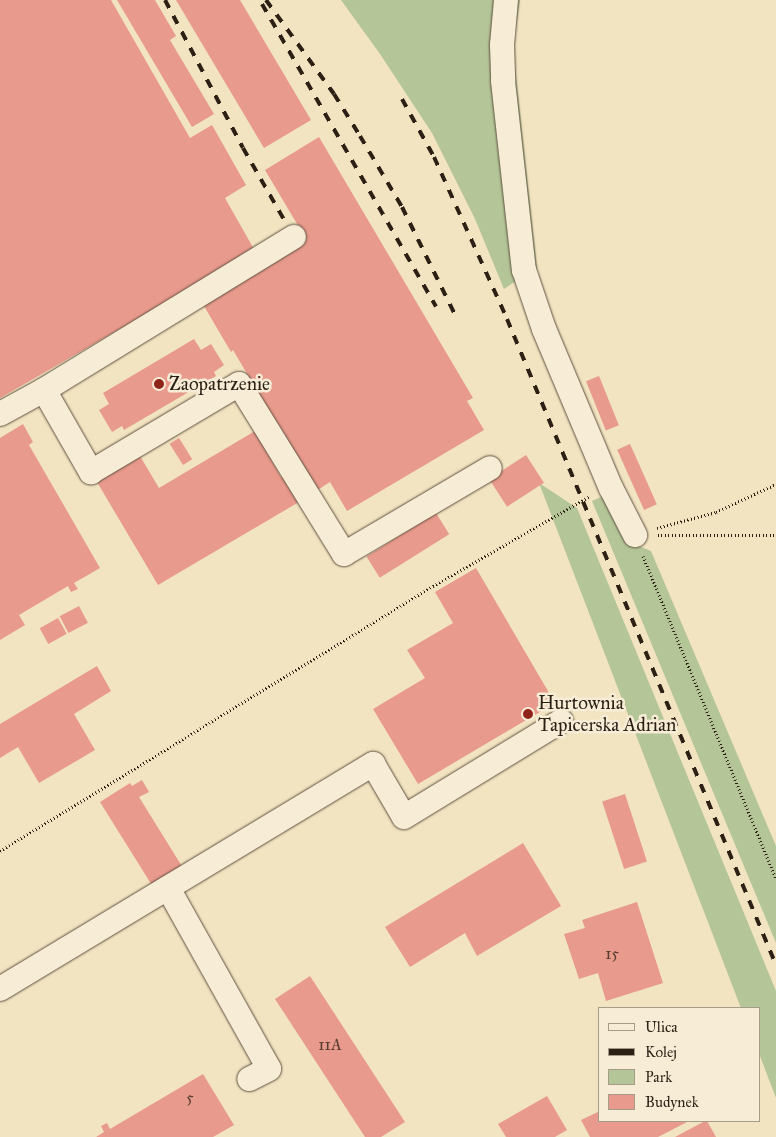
<!DOCTYPE html>
<html>
<head>
<meta charset="utf-8">
<style>
  body { margin:0 }
  #map { position:relative; width:776px; height:1137px; overflow:hidden; background:#f2e3c1; font-family:"IM FELL Great Primer",serif }
  div>[style] { position:absolute }
  .green>* { inset:0; background:#b4c597 }
  .building>* { inset:0; background:#e89a8c; transform-origin:0 0 }
  .path>* { height:3px; margin-top:-1.5px; transform-origin:0; background:repeating-linear-gradient(90deg,#2c1f14 0 1px,transparent 0 3.5px) }
  .roads { filter:drop-shadow(0 0 1px #5e503f) drop-shadow(0 0 1px #5e503f) }
  .minor>* { height:24px; margin:-12px; padding:0 12px; transform-origin:12px; border-radius:12px; background:#f7edd7 }
  .rail>* { height:4px; margin-top:-2px; transform-origin:0; background:repeating-linear-gradient(90deg,#2c1f14 0 9px,transparent 0 18px) }
  .dots>* { width:14px; height:14px; translate:-50% -50%; box-sizing:border-box; border:2px solid #f7edd7; border-radius:50% }
  span { translate:-50% -50%; white-space:nowrap; text-align:center; line-height:1.15; -webkit-text-stroke:5px #f7edd7; paint-order:stroke }
  .number-label { font-size:16px; color:#5b3e32 }
  .number-label span { -webkit-text-stroke-width:0 }
  .poi-label { font-size:19px; color:#2c1f14 }
  .left { translate:0 -50%; text-align:left }
  .legend { position:absolute; left:598px; top:1007px; width:162px; height:115px; box-sizing:border-box; background:#f7edd7; border:1px solid #a69b89; margin:0; padding:6px 9px; list-style:none; font-size:15px; color:#2c1f14 }
  .legend li { display:flex; align-items:center; gap:10px; height:25px }
  .legend b { width:25px; border:1px solid #a69b89 }
</style>
</head>
<body>
<div id="map">
  <div class="green">
    <div style="clip-path:polygon(341px 0,520px 0,513px 48px,537px 267px,504px 289px,475px 219px,432px 133px,380px 54px)"></div>
    <div style="clip-path:polygon(539px 483px,577px 508px,776px 991px,776px 1098px,760px 1056px,760px 1008px,741px 1008px)"></div>
    <div style="clip-path:polygon(608px 494px,634px 544px,651px 551px,776px 846px,776px 943px,592px 501px)"></div>
  </div>
  <div class="building">
    <div style="clip-path:polygon(0 0,111px 0,190px 138px,212px 125px,246px 185px,225px 198px,255px 251px,0 398px)"></div>
    <div style="clip-path:polygon(117px 0,155px 0,176px 36px,170px 40px,214px 114px,192px 127px)"></div>
    <div style="clip-path:polygon(176px 0,240px 0,311px 120px,264px 148px)"></div>
    <div style="clip-path:polygon(319px 137px,473px 398px,467px 401px,484px 430px,347px 511px,330px 482px,316px 491px,233px 350px,231px 352px,204px 306px,292px 252px,290px 248px,306px 239px,265px 170px)"></div>
    <div style="clip-path:polygon(194px 339px,201px 350px,211px 344px,224px 365px,214px 372px,216px 376px,124px 430px,122px 426px,112px 432px,99px 410px,109px 404px,103px 393px)"></div>
    <div style="left:599px;top:376px;width:53px;height:14px;rotate:68deg"></div>
    <div style="clip-path:polygon(23px 424px,33px 442px,29px 445px,100px 568px,74px 583px,78px 589px,71px 592px,68px 586px,19px 615px,25px 625px,0 640px,0 438px)"></div>
    <div style="clip-path:polygon(255px 431px,281px 477px,284px 476px,299px 502px,158px 585px,94px 477px,137px 451px,159px 488px)"></div>
    <div style="left:179px;top:438px;width:25px;height:11px;rotate:58deg"></div>
    <div style="left:630px;top:444px;width:66px;height:14px;rotate:66deg"></div>
    <div style="left:526px;top:455px;width:33px;height:44px;rotate:57deg"></div>
    <div style="left:436px;top:513px;width:25px;height:82px;rotate:58deg"></div>
    <div style="clip-path:polygon(476px 568px,555px 703px,418px 784px,373px 709px,425px 678px,407px 650px,453px 623px,435px 592px)"></div>
    <div style="left:79px;top:606px;width:19px;height:22px;rotate:62deg"></div>
    <div style="left:58px;top:618px;width:18px;height:21px;rotate:61deg"></div>
    <div style="clip-path:polygon(97px 666px,111px 691px,74px 714px,95px 750px,39px 783px,18px 747px,0 758px,0 724px)"></div>
    <div style="clip-path:polygon(142px 780px,149px 792px,139px 797px,183px 868px,153px 887px,100px 802px,130px 783px,132px 786px)"></div>
    <div style="left:625px;top:794px;width:71px;height:24px;rotate:72deg"></div>
    <div style="clip-path:polygon(523px 843px,561px 906px,477px 956px,465px 933px,410px 967px,385px 927px)"></div>
    <div style="clip-path:polygon(637px 902px,663px 983px,606px 1001px,598px 973px,579px 979px,564px 934px,585px 928px,582px 920px)"></div>
    <div style="clip-path:polygon(310px 976px,405px 1122px,381px 1137px,365px 1137px,275px 999px)"></div>
    <div style="clip-path:polygon(203px 1074px,234px 1125px,213px 1137px,96px 1137px,104px 1132px,101px 1126px,107px 1123px,110px 1129px)"></div>
    <div style="clip-path:polygon(547px 1096px,567px 1130px,555px 1137px,506px 1137px,498px 1124px)"></div>
    <div style="clip-path:polygon(600px 1111px,600px 1121px,689px 1121px,658px 1137px,590px 1137px,581px 1120px)"></div>
    <div style="clip-path:polygon(707px 1121px,716px 1137px,675px 1137px,705px 1121px)"></div>
  </div>
  <div class="path">
    <div style="left:657px;top:528px;width:61px;rotate:-15.2deg"></div>
    <div style="left:716px;top:512px;width:66px;rotate:-25deg"></div>
    <div style="left:658px;top:535px;width:118px"></div>
    <div style="left:643px;top:556px;width:348px;rotate:67.6deg"></div>
    <div style="left:0;top:851px;width:508px;rotate:-31.47deg"></div>
    <div style="left:433px;top:586px;width:181px;rotate:-29.8deg"></div>
  </div>
  <div class="roads">
    <div class="minor">
      <div style="left:506px;top:0;width:45px;rotate:95.1deg"></div>
      <div style="left:502px;top:45px;width:36px;rotate:88deg"></div>
      <div style="left:503px;top:81px;width:190px;rotate:83.7deg"></div>
      <div style="left:524px;top:270px;width:62px;rotate:71.3deg"></div>
      <div style="left:544px;top:329px;width:173px;rotate:67.2deg"></div>
      <div style="left:611px;top:488px;width:53px;rotate:62.9deg"></div>
      <div style="left:44px;top:390px;width:293px;rotate:-31.5deg"></div>
      <div style="left:0;top:414px;width:50px;rotate:-28.6deg"></div>
      <div style="left:44px;top:390px;width:95px;rotate:60.2deg"></div>
      <div style="left:91px;top:472px;width:172px;rotate:-30.7deg"></div>
      <div style="left:239px;top:384px;width:200px;rotate:58.3deg"></div>
      <div style="left:344px;top:554px;width:169px;rotate:-30.5deg"></div>
      <div style="left:168px;top:888px;width:207px;rotate:60.8deg"></div>
      <div style="left:269px;top:1069px;width:22px;rotate:153deg"></div>
      <div style="left:0;top:989px;width:436px;rotate:-31.1deg"></div>
      <div style="left:373px;top:764px;width:61px;rotate:59.7deg"></div>
      <div style="left:404px;top:817px;width:184px;rotate:-31.4deg"></div>
    </div>
  </div>
  <div class="rail">
    <div style="left:165px;top:0;width:167px;rotate:62.2deg"></div>
    <div style="left:243px;top:148px;width:86px;rotate:60.2deg"></div>
    <div style="left:266px;top:0;width:116px;rotate:54.1deg"></div>
    <div style="left:334px;top:94px;width:49px;rotate:58.2deg"></div>
    <div style="left:360px;top:136px;width:82px;rotate:59.4deg"></div>
    <div style="left:402px;top:207px;width:125px;rotate:63.8deg"></div>
    <div style="left:262px;top:4px;width:349px;rotate:60.1deg"></div>
    <div style="left:402px;top:99px;width:66px;rotate:61.1deg"></div>
    <div style="left:434px;top:157px;width:178px;rotate:65.7deg"></div>
    <div style="left:507px;top:319px;width:700px;rotate:67.39deg"></div>
  </div>
  <div class="dots">
    <div style="left:159px;top:384px;background:#8f2418"></div>
    <div style="left:528px;top:714px;background:#8f2418"></div>
  </div>
  <div class="number-label">
    <span style="left:612px;top:954px">15</span>
    <span style="left:330px;top:1045px">11A</span>
    <span style="left:190px;top:1098px">5</span>
  </div>
  <div class="poi-label">
    <span class="left" style="left:169px;top:384px">Zaopatrzenie</span>
    <span class="left" style="left:538px;top:714px">Hurtownia<br>Tapicerska Adrian</span>
  </div>
  <ul class="legend">
  <li><b style="height:6px;background:#f7edd7"></b>Ulica</li>
  <li><b style="height:6px;background:#2c1f14"></b>Kolej</li>
  <li><b style="height:14px;background:#b4c597"></b>Park</li>
  <li><b style="height:14px;background:#e89a8c"></b>Budynek</li>
  </ul>
</div>
</body>
</html>
